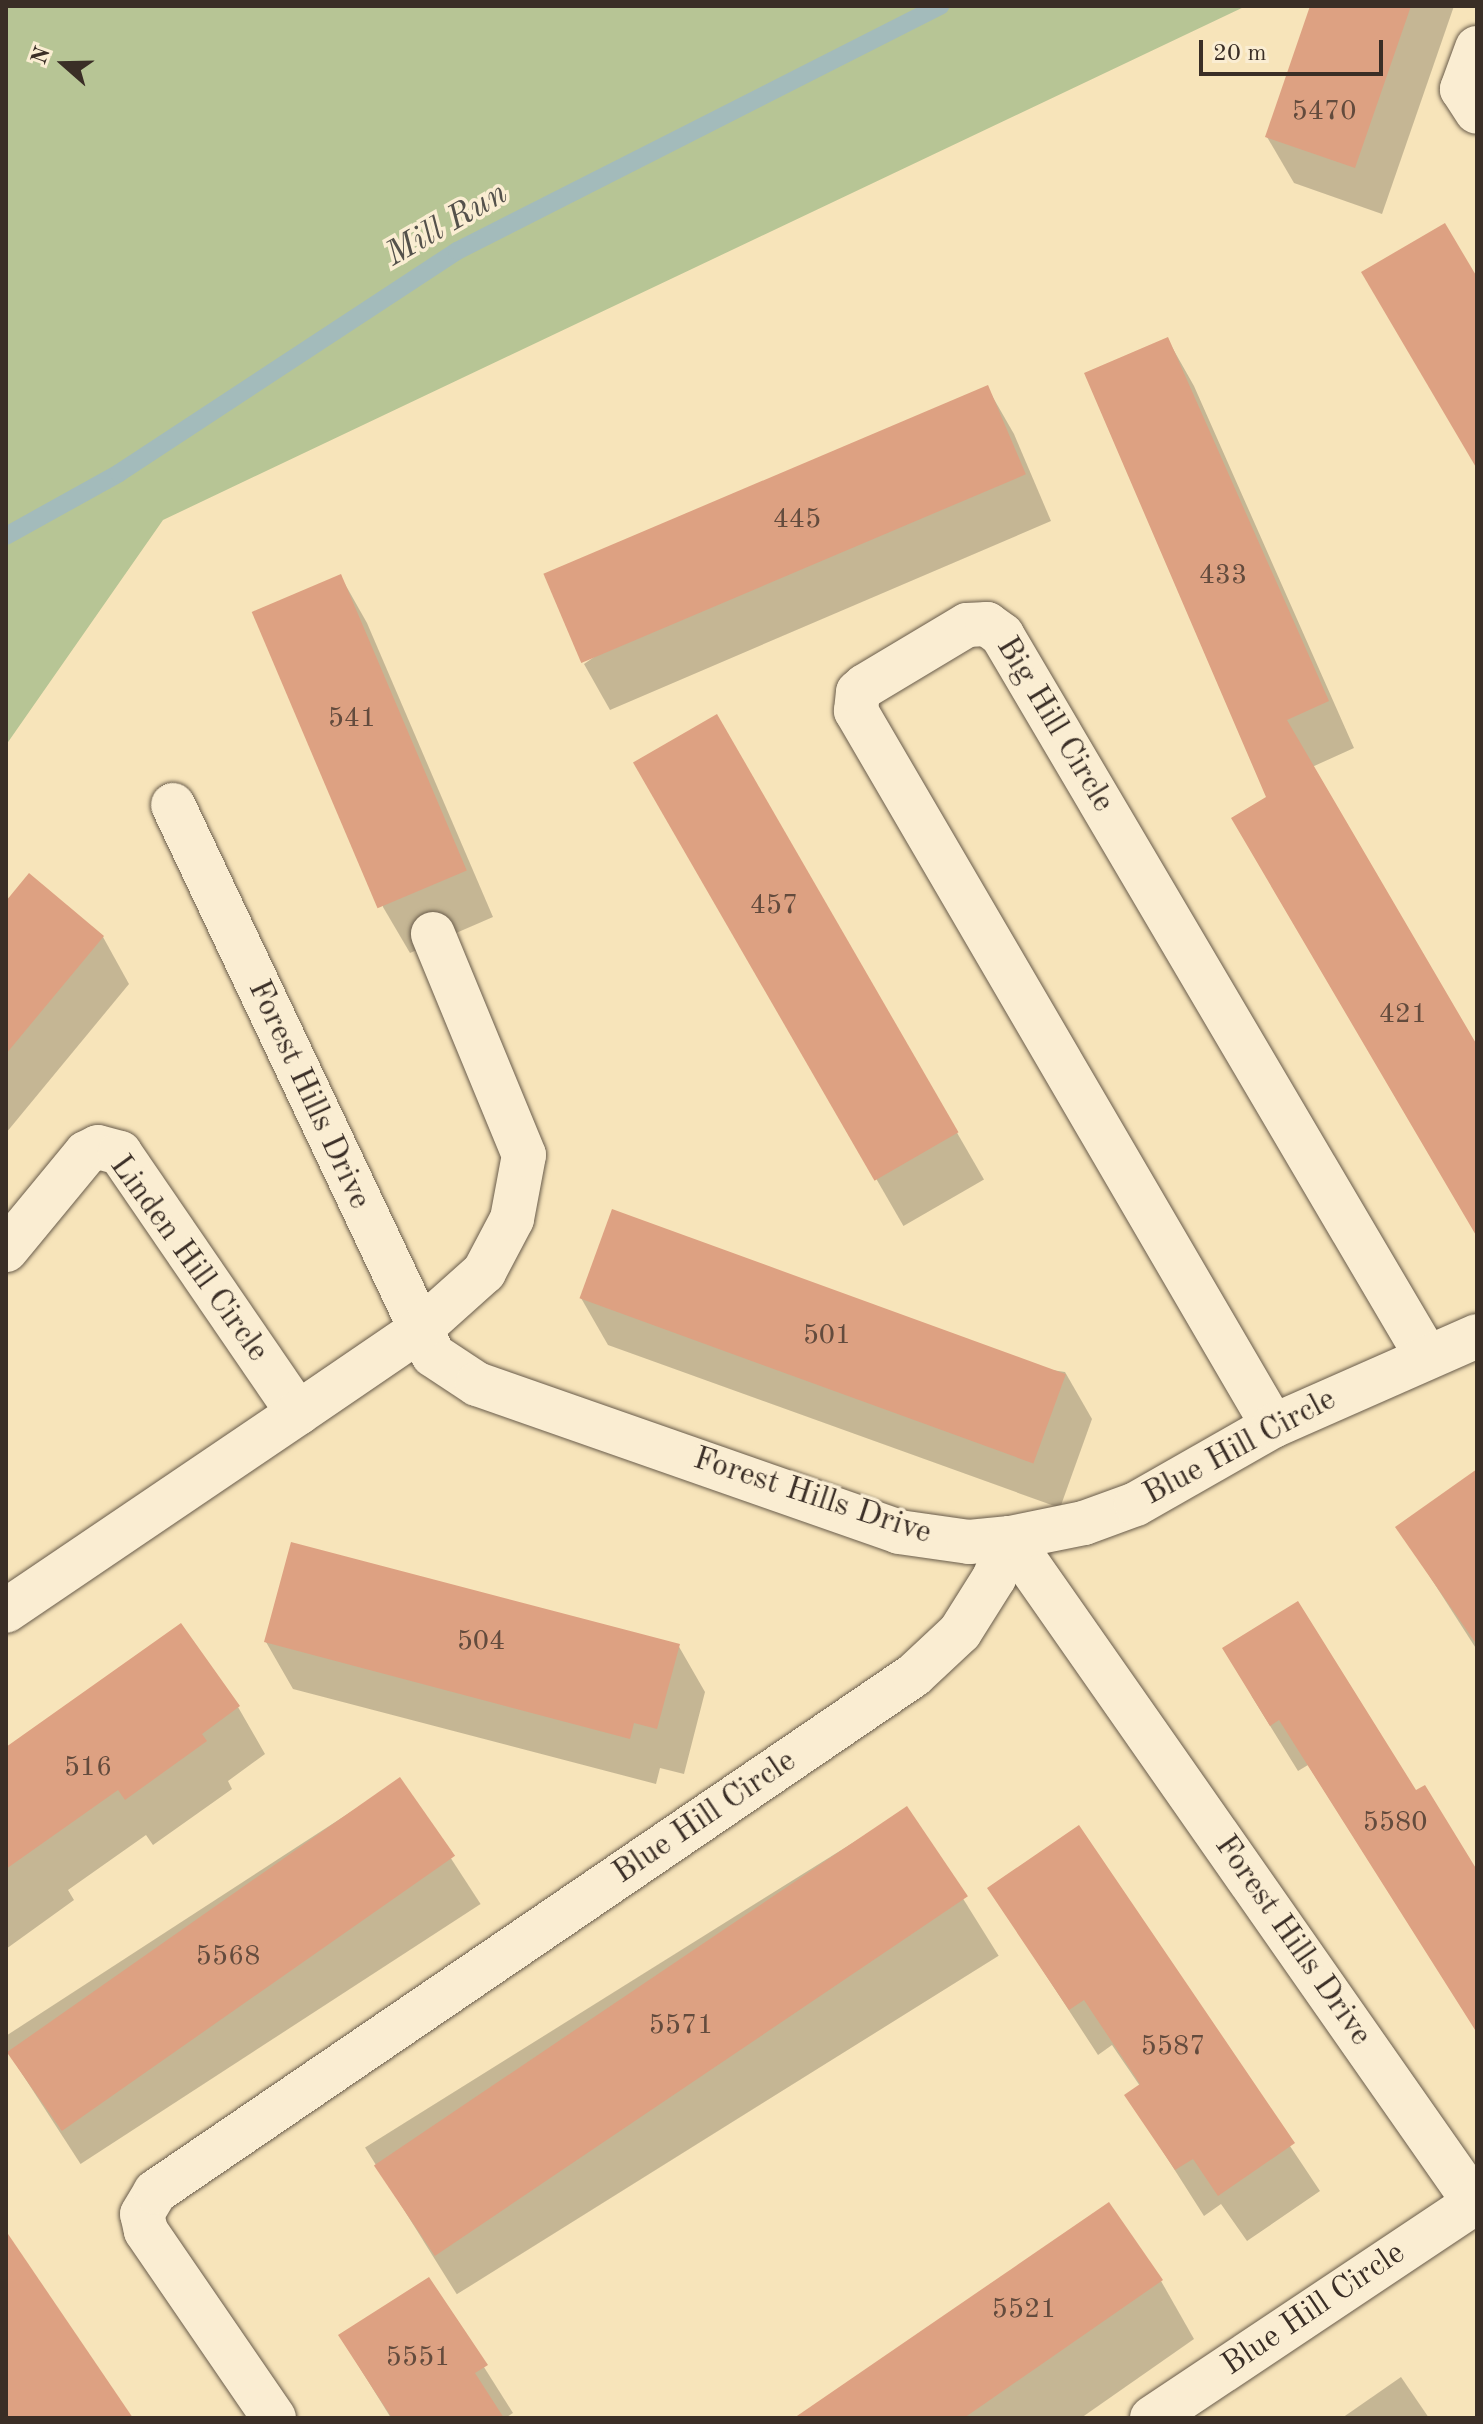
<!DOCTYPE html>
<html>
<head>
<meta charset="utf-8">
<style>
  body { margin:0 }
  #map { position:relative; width:1483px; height:2424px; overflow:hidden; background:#f7e4ba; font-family:"Old Standard TT",serif }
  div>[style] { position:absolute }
  .green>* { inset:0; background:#b7c595 }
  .shadow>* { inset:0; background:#0003; transform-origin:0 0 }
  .stream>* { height:18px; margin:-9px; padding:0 9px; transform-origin:9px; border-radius:9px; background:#a3bbbb }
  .building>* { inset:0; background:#dda182; transform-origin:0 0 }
  .roads { filter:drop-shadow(0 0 2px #695c4b) drop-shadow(0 0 2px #695c4b) }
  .minor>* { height:44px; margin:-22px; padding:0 22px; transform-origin:22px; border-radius:22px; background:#faedd2 }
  span { translate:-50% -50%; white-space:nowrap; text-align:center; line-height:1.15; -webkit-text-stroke:7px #faedd2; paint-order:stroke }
  .number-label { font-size:28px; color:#634b3d }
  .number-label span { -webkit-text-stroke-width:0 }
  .street-label { font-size:32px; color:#3a2e26 }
  .water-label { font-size:34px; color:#54514b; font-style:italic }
  .frame { position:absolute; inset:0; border:8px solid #3a2e26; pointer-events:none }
  .north { position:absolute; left:24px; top:24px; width:80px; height:80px; -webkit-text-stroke:6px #faedd2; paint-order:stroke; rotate:290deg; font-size:22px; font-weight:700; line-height:32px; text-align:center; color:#3a2e26 }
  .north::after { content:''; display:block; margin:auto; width:28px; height:36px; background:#3a2e26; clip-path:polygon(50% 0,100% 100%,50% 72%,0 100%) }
  .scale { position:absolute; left:1199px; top:40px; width:184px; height:36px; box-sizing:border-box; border:4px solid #3a2e26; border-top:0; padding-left:10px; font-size:24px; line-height:28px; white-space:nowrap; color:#3a2e26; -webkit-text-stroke:6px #faedd2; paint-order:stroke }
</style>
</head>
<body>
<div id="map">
  <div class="green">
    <div style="clip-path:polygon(6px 6px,1246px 6px,163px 520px,6px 745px)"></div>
  </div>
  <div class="shadow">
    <div style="clip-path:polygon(1311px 6px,1454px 6px,1382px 214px,1294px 183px,1267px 137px)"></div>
    <div style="clip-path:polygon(1168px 340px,1194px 386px,1354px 748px,1312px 767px,1477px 1049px,1477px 1234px,1268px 798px)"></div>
    <div style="clip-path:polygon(987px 387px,1014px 434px,1051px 521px,610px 710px,584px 664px)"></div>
    <div style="clip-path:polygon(341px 577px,367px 623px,493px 917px,410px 953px,383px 907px)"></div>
    <div style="left:717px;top:717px;width:534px;height:93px;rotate:60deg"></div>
    <div style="clip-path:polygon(6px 904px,103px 937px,129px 984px,6px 1133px)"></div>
    <div style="clip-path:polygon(581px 1298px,1065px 1372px,1092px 1419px,1060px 1508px,608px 1345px)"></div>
    <div style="clip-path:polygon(1477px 1481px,1477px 1650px,1398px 1527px)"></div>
    <div style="clip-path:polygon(266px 1642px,678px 1645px,705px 1692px,684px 1774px,660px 1768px,656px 1784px,293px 1689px)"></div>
    <div style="clip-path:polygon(1251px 1695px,1415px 1793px,1477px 1874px,1477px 2031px,1308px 1765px,1298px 1771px)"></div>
    <div style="clip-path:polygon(238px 1707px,265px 1754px,228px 1781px,232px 1789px,153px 1845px,146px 1835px,68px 1890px,74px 1900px,6px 1949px,6px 1750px)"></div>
    <div style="left:400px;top:1780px;width:148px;height:477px;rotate:57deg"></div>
    <div style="left:907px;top:1809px;width:173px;height:639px;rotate:58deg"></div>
    <div style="clip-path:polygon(1078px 1828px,1320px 2191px,1247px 2241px,1221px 2204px,1204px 2216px,1127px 2095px,1140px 2086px,1112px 2045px,1098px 2055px,989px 1888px)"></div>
    <div style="clip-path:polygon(429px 2280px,513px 2413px,505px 2418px,391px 2418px,340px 2336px)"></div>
    <div style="clip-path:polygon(1161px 2281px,1194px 2339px,1081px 2418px,797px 2418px)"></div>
    <div style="clip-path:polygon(1401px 2377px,1429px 2418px,1342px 2418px)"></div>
  </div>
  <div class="stream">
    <div style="left:6px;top:536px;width:129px;rotate:-29.1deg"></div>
    <div style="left:119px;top:473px;width:404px;rotate:-33.3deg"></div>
    <div style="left:457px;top:251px;width:542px;rotate:-26.9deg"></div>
  </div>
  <div class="building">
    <div style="clip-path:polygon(1310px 6px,1411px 6px,1355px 168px,1265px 137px)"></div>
    <div style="clip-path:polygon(1445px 223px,1477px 277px,1477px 469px,1361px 272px)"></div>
    <div style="clip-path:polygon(1168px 337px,1329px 701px,1287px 720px,1477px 1045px,1477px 1237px,1231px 818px,1266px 797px,1084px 373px)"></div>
    <div style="left:988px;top:385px;width:97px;height:483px;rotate:67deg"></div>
    <div style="left:341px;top:574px;width:322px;height:97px;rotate:67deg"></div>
    <div style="left:717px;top:714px;width:483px;height:97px;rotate:60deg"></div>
    <div style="clip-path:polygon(29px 873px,104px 936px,6px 1054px,6px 901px)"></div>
    <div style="left:612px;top:1209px;width:483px;height:95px;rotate:20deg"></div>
    <div style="clip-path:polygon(1477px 1469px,1477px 1645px,1395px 1527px)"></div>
    <div style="clip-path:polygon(291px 1542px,680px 1644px,657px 1729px,634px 1723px,630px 1739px,264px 1642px)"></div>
    <div style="clip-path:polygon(1298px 1601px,1416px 1790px,1425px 1785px,1477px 1870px,1477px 2033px,1279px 1720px,1270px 1726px,1222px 1648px)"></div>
    <div style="clip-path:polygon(181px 1623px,240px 1706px,202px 1734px,207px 1741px,125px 1800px,118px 1790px,6px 1869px,6px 1747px)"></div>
    <div style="left:400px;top:1777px;width:96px;height:480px;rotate:55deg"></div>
    <div style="left:907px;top:1806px;width:109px;height:643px;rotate:56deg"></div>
    <div style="clip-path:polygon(1079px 1825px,1295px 2143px,1218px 2196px,1193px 2159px,1175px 2170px,1124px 2095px,1140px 2084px,1084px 2000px,1069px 2010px,987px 1888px)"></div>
    <div style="clip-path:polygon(1109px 2202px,1163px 2280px,964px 2418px,794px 2418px)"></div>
    <div style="clip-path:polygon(6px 2231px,133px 2418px,6px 2418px)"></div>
    <div style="clip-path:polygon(429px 2277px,488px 2365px,475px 2373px,504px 2418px,392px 2418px,338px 2335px)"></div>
  </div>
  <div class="roads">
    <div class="minor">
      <div style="left:1477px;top:48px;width:44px;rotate:110.1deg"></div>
      <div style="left:1462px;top:89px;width:27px;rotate:57deg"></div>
      <div style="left:173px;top:805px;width:608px;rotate:64.7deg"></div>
      <div style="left:433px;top:1355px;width:53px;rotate:33.4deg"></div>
      <div style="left:477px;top:1384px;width:447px;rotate:19.3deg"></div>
      <div style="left:899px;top:1532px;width:71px;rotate:8.1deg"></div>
      <div style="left:969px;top:1542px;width:41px;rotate:-5.6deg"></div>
      <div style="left:1010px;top:1538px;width:811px;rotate:55.04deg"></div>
      <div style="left:6px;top:1250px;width:126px;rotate:-50.5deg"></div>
      <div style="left:86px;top:1153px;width:13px;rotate:-27deg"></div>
      <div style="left:98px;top:1147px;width:23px;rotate:15deg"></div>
      <div style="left:120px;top:1153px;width:315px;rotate:55.6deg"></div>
      <div style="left:298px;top:1413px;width:353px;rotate:145.9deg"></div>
      <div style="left:298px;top:1413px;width:145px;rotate:-34.3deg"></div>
      <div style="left:418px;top:1331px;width:89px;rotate:-41.8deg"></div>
      <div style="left:484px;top:1272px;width:60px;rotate:-62.2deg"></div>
      <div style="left:512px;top:1219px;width:65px;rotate:-79.4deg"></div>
      <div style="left:524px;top:1155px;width:239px;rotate:-112.4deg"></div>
      <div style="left:1273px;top:1426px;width:828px;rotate:-120.25deg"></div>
      <div style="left:856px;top:711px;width:19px;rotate:-84deg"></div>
      <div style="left:858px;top:692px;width:9px;rotate:-41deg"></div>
      <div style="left:865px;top:686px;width:119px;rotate:-30.9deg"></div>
      <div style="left:967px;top:625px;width:20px;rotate:-3deg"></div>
      <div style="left:987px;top:624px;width:19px;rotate:36deg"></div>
      <div style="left:1002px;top:635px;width:838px;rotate:59.52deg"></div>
      <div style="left:274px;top:2418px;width:227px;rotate:-124.4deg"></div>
      <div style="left:146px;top:2231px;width:17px;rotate:-103deg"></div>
      <div style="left:142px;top:2214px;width:26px;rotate:-59deg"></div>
      <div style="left:155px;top:2192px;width:918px;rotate:-34.26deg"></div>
      <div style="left:914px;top:1675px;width:63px;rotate:-43.1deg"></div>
      <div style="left:960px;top:1632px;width:64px;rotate:-57.8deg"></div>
      <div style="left:994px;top:1578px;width:43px;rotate:-68.2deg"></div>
      <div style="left:1010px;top:1538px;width:76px;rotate:-11.5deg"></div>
      <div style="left:1084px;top:1523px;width:55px;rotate:-20.1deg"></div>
      <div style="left:1136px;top:1504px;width:158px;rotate:-29.7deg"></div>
      <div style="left:1273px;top:1426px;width:223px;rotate:-23.8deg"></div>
      <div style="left:1152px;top:2418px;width:391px;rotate:-33.7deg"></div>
    </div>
  </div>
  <div class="number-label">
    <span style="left:1324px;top:112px">5470</span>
    <span style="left:797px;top:520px">445</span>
    <span style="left:1223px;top:576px">433</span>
    <span style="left:352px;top:719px">541</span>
    <span style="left:774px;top:906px">457</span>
    <span style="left:1403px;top:1015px">421</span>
    <span style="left:827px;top:1336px">501</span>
    <span style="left:481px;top:1642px">504</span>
    <span style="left:88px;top:1768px">516</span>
    <span style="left:1395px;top:1823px">5580</span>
    <span style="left:228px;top:1957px">5568</span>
    <span style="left:681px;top:2026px">5571</span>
    <span style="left:1173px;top:2047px">5587</span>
    <span style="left:1024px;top:2310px">5521</span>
    <span style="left:418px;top:2358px">5551</span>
  </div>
  <div class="street-label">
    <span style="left:1054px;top:725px;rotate:59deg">Big Hill Circle</span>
    <span style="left:308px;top:1095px;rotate:65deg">Forest Hills Drive</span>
    <span style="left:188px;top:1259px;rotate:54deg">Linden Hill Circle</span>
    <span style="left:1240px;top:1448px;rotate:-28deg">Blue Hill Circle</span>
    <span style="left:812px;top:1497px;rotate:18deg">Forest Hills Drive</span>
    <span style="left:705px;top:1818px;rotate:-34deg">Blue Hill Circle</span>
    <span style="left:1292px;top:1941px;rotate:55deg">Forest Hills Drive</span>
    <span style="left:1314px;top:2310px;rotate:-34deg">Blue Hill Circle</span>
  </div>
  <div class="water-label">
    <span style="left:447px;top:225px;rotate:-30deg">Mill Run</span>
  </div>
  <div class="frame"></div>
  <div class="north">N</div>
  <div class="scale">20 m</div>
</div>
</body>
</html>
